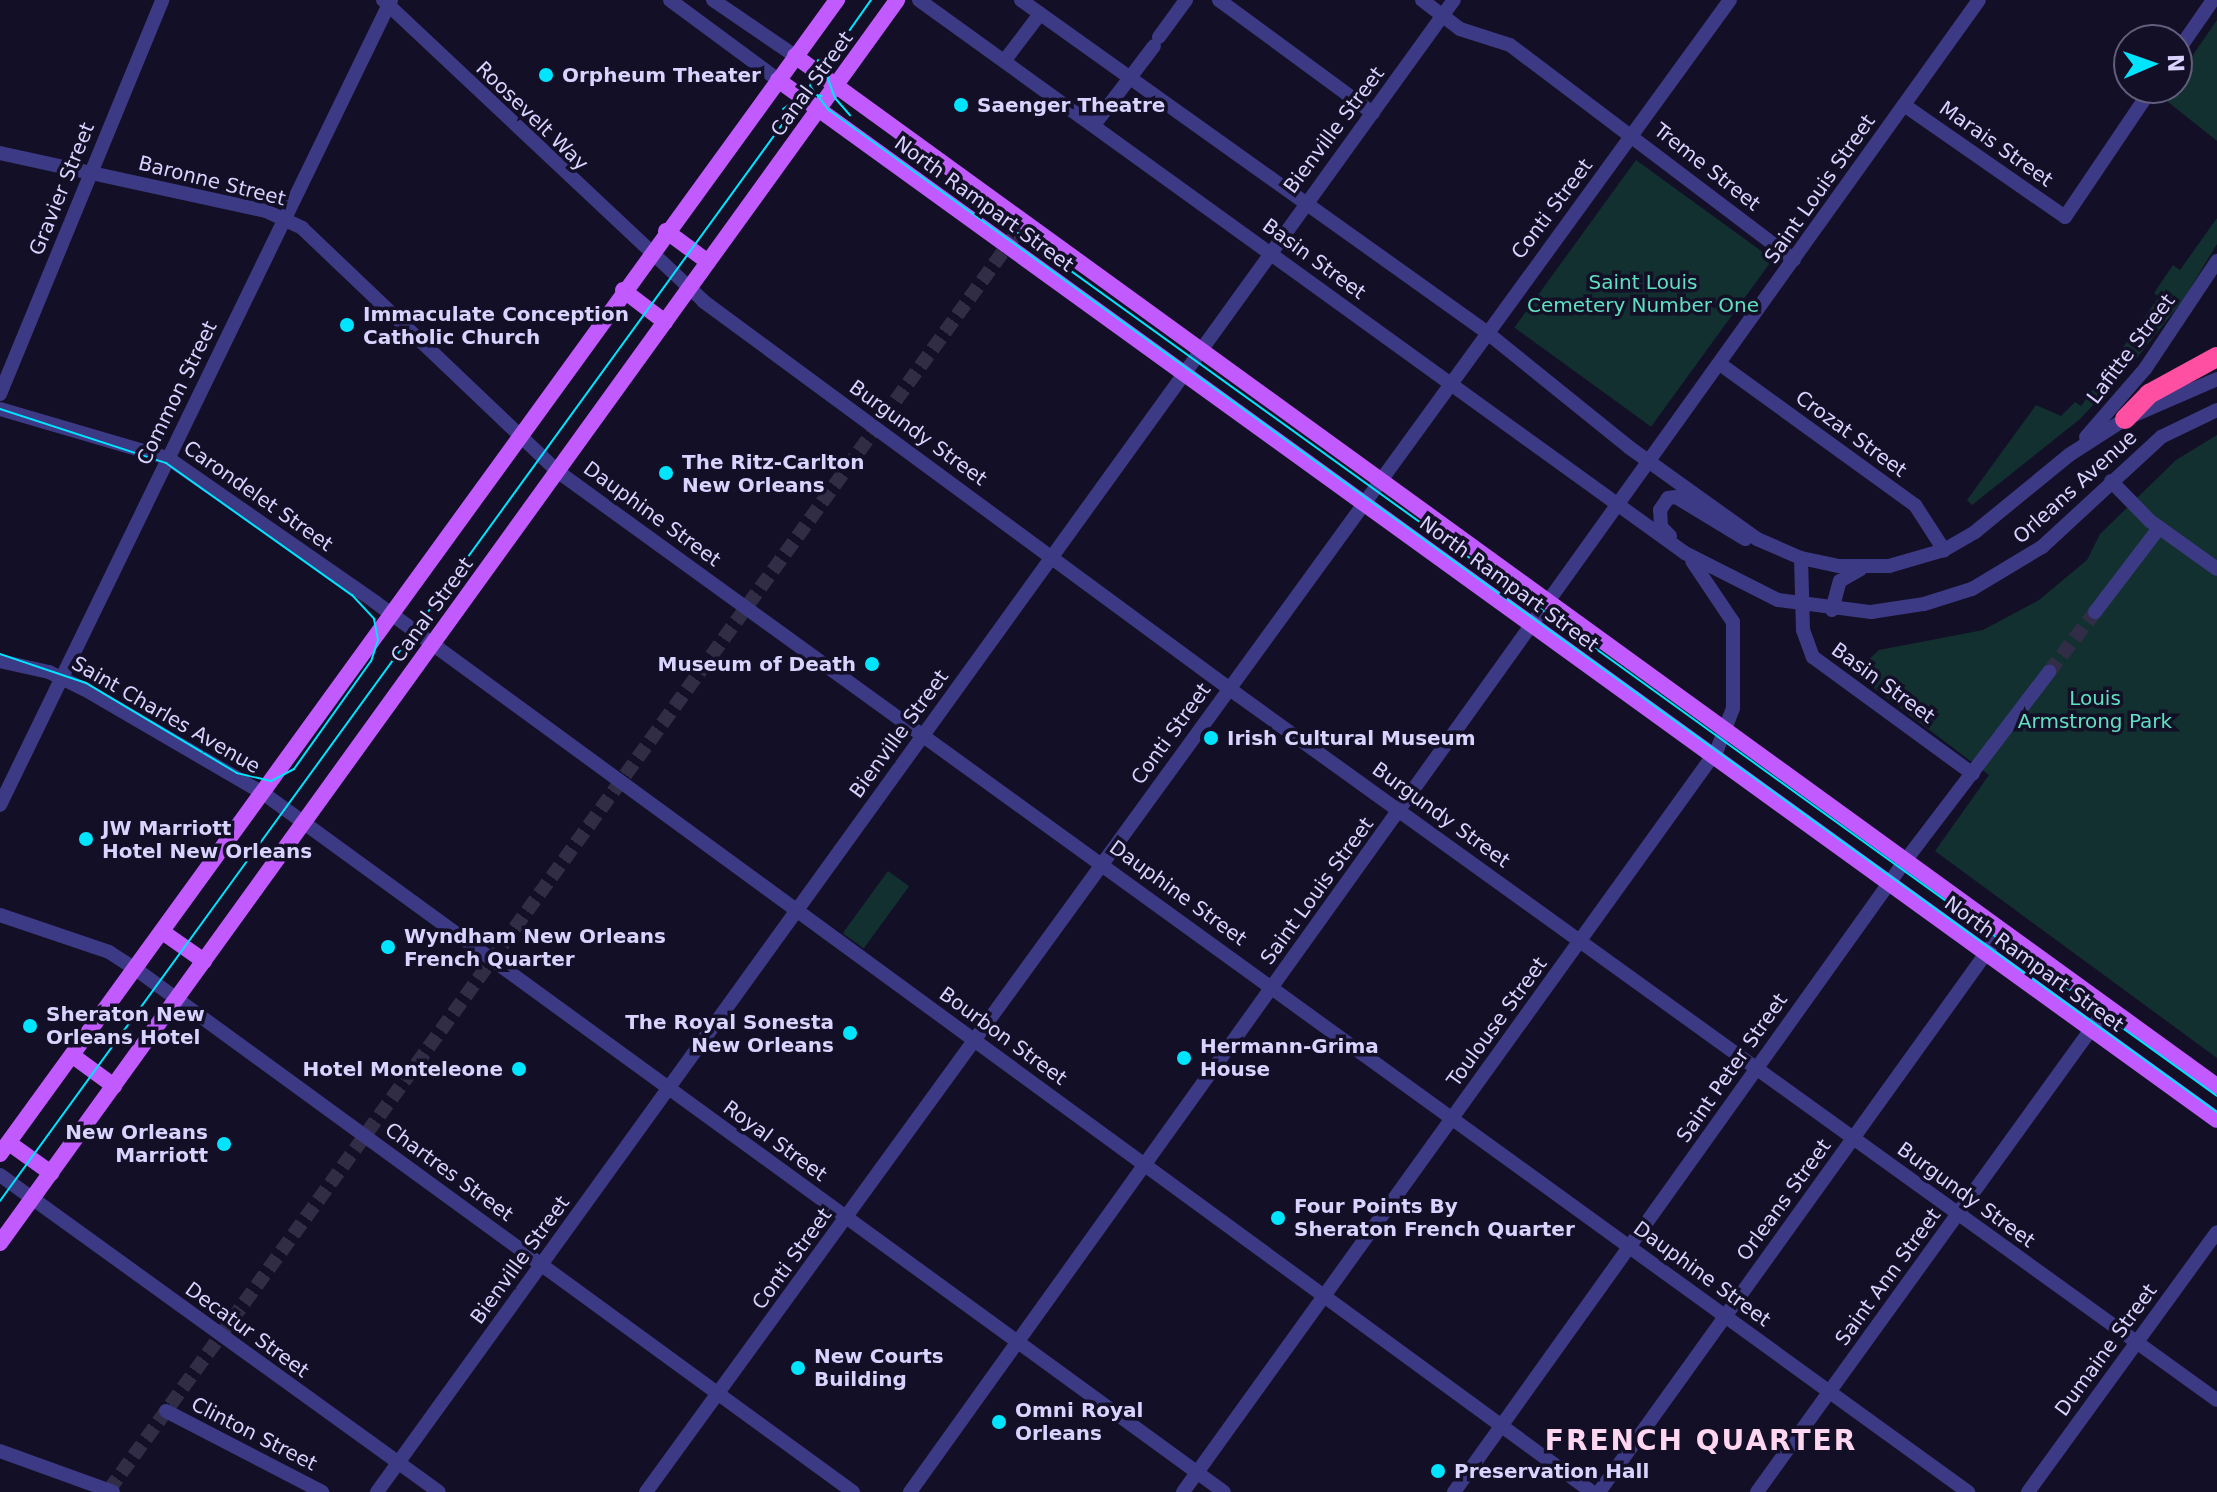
<!DOCTYPE html>
<html>
<head>
<meta charset="utf-8">
<style>
  body { margin:0 }
  #map { position:relative; width:2217px; height:1492px; overflow:hidden; background:#130f26; font-family:"DejaVu Sans",sans-serif }
  div>[style] { position:absolute }
  .green>* { inset:0; background:#12302f; transform-origin:0 0 }
  .minor-tunnel>* { height:14px; margin-top:-7px; transform-origin:0; background:repeating-linear-gradient(90deg,#312d47 0 14px,transparent 0 21px) }
  .minor>* { height:14px; margin:-7px; padding:0 7px; transform-origin:7px; border-radius:7px; background:#3d3a85 }
  .major>* { height:16px; margin:-8px; padding:0 8px; transform-origin:8px; border-radius:8px; background:#c25bff }
  .highway>* { height:20px; margin:-10px; padding:0 10px; transform-origin:10px; border-radius:10px; background:#ff4fa3 }
  .tram>* { height:2px; margin:-1px; padding:0 1px; transform-origin:1px; border-radius:1px; background:#00e5ff }
  .dots>* { width:22px; height:22px; translate:-50% -50%; box-sizing:border-box; border:4px solid #130f26; border-radius:50% }
  span { translate:-50% -50%; white-space:nowrap; text-align:center; line-height:1.15; -webkit-text-stroke:7px #130f26; paint-order:stroke }
  .poi-label { font-size:20px; color:#d9d4ff; font-weight:700 }
  .left { translate:0 -50%; text-align:left }
  .right { translate:-100% -50%; text-align:right }
  .street-label { font-size:20px; color:#d9d4ff }
  .park-label { font-size:20px; color:#5fe0c0 }
  .district-label { font-size:28px; color:#ffd6f0; font-weight:700; letter-spacing:2px }
  .north { position:absolute; left:2113px; top:24px; width:80px; height:80px; box-sizing:border-box; background:#130f26; border:2px solid #625e7d; border-radius:50%; rotate:88deg; font-size:22px; font-weight:700; line-height:32px; text-align:center; color:#d9d4ff }
  .north::after { content:''; display:block; margin:auto; width:28px; height:36px; background:#00e5ff; clip-path:polygon(50% 0,100% 100%,50% 72%,0 100%) }
</style>
</head>
<body>
<div id="map">
  <div class="green">
    <div style="clip-path:polygon(2217px 20px,2217px 141px,2163px 98px,2177px 88px,2177px 78px)"></div>
    <div style="left:1636px;top:160px;width:169px;height:207px;rotate:36deg"></div>
    <div style="clip-path:polygon(2217px 218px,2217px 244px,2184px 299px,2135px 360px,2080px 419px,1972px 505px,1967px 500px,2036px 405px,2061px 416px,2075px 402px,2081px 406px,2159px 297px,2154px 293px,2173px 265px,2180px 270px)"></div>
    <div style="clip-path:polygon(2217px 435px,2217px 1058px,1935px 851px,1989px 775px,1854px 673px,1879px 650px,1983px 630px,2039px 600px,2087px 560px,2100px 534px,2176px 460px)"></div>
    <div style="left:888px;top:871px;width:26px;height:77px;rotate:36deg"></div>
  </div>
  <div class="minor-tunnel">
    <div style="left:2049px;top:672px;width:76px;rotate:-52.5deg"></div>
    <div style="left:109px;top:1490px;width:1561px;rotate:-54.17deg"></div>
  </div>
  <div class="minor">
    <div style="left:383px;top:0;width:439px;rotate:43.2deg"></div>
    <div style="left:703px;top:301px;width:664px;rotate:36.37deg"></div>
    <div style="left:1238px;top:695px;width:1206px;rotate:35.76deg"></div>
    <div style="left:670px;top:0;width:134px;rotate:36.5deg"></div>
    <div style="left:713px;top:0;width:99px;rotate:34.3deg"></div>
    <div style="left:919px;top:0;width:945px;rotate:35.83deg"></div>
    <div style="left:1685px;top:553px;width:104px;rotate:26.8deg"></div>
    <div style="left:1778px;top:600px;width:94px;rotate:7.4deg"></div>
    <div style="left:1871px;top:612px;width:54px;rotate:-8.6deg"></div>
    <div style="left:1924px;top:604px;width:50px;rotate:-17.4deg"></div>
    <div style="left:1972px;top:589px;width:82px;rotate:-31deg"></div>
    <div style="left:2042px;top:547px;width:162px;rotate:-42.7deg"></div>
    <div style="left:2161px;top:437px;width:62px;rotate:-25.7deg"></div>
    <div style="left:1021px;top:0;width:570px;rotate:35.5deg"></div>
    <div style="left:1485px;top:331px;width:186px;rotate:38.9deg"></div>
    <div style="left:1630px;top:448px;width:156px;rotate:35.6deg"></div>
    <div style="left:1757px;top:539px;width:48px;rotate:23.4deg"></div>
    <div style="left:1801px;top:558px;width:39px;rotate:12deg"></div>
    <div style="left:1839px;top:566px;width:50px"></div>
    <div style="left:1889px;top:566px;width:57px;rotate:-16.2deg"></div>
    <div style="left:1944px;top:550px;width:36px;rotate:-30deg"></div>
    <div style="left:1975px;top:532px;width:122px;rotate:-39.3deg"></div>
    <div style="left:2069px;top:455px;width:67px;rotate:-32.7deg"></div>
    <div style="left:2125px;top:419px;width:100px;rotate:-23.5deg"></div>
    <div style="left:1219px;top:0;width:191px;rotate:36.3deg"></div>
    <div style="left:1422px;top:0;width:48px;rotate:37.3deg"></div>
    <div style="left:1460px;top:29px;width:52px;rotate:17.7deg"></div>
    <div style="left:1510px;top:45px;width:356px;rotate:37.1deg"></div>
    <div style="left:1159px;top:37px;width:46px;rotate:-53.9deg"></div>
    <div style="left:2177px;top:52px;width:63px;rotate:-55.3deg"></div>
    <div style="left:1005px;top:60px;width:58px;rotate:-52.7deg"></div>
    <div style="left:1904px;top:105px;width:196px;rotate:34.8deg"></div>
    <div style="left:2065px;top:217px;width:156px;rotate:-56deg"></div>
    <div style="left:1094px;top:125px;width:99px;rotate:-52.8deg"></div>
    <div style="left:0;top:153px;width:272px;rotate:12.3deg"></div>
    <div style="left:266px;top:211px;width:40px;rotate:25deg"></div>
    <div style="left:302px;top:228px;width:352px;rotate:43.6deg"></div>
    <div style="left:557px;top:471px;width:1742px;rotate:35.89deg"></div>
    <div style="left:1720px;top:364px;width:241px;rotate:35.9deg"></div>
    <div style="left:1915px;top:505px;width:54px;rotate:57.2deg"></div>
    <div style="left:0;top:394px;width:426px;rotate:-67.6deg"></div>
    <div style="left:0;top:409px;width:175px;rotate:16.3deg"></div>
    <div style="left:168px;top:458px;width:252px;rotate:34.8deg"></div>
    <div style="left:375px;top:602px;width:1508px;rotate:36.18deg"></div>
    <div style="left:2086px;top:437px;width:90px;rotate:-49.1deg"></div>
    <div style="left:2145px;top:369px;width:130px;rotate:-56.3deg"></div>
    <div style="left:2111px;top:481px;width:56px;rotate:45.7deg"></div>
    <div style="left:2150px;top:521px;width:82px;rotate:35.6deg"></div>
    <div style="left:1670px;top:536px;width:13px;rotate:-135deg"></div>
    <div style="left:1661px;top:527px;width:17px;rotate:-93deg"></div>
    <div style="left:1660px;top:510px;width:14px;rotate:-56deg"></div>
    <div style="left:1668px;top:498px;width:8px;rotate:-7deg"></div>
    <div style="left:1676px;top:497px;width:81px;rotate:31.3deg"></div>
    <div style="left:1801px;top:558px;width:72px;rotate:88.4deg"></div>
    <div style="left:1803px;top:630px;width:29px;rotate:70deg"></div>
    <div style="left:1813px;top:657px;width:198px;rotate:36.2deg"></div>
    <div style="left:1832px;top:610px;width:30px;rotate:-75deg"></div>
    <div style="left:1840px;top:581px;width:24px;rotate:-30deg"></div>
    <div style="left:2095px;top:612px;width:106px;rotate:-52.7deg"></div>
    <div style="left:0;top:661px;width:50px;rotate:12.7deg"></div>
    <div style="left:49px;top:672px;width:39px;rotate:26deg"></div>
    <div style="left:84px;top:689px;width:207px;rotate:30.2deg"></div>
    <div style="left:263px;top:793px;width:1188px;rotate:36.03deg"></div>
    <div style="left:0;top:805px;width:895px;rotate:-64.09deg"></div>
    <div style="left:0;top:915px;width:115px;rotate:18.7deg"></div>
    <div style="left:109px;top:952px;width:33px;rotate:33deg"></div>
    <div style="left:137px;top:970px;width:886px;rotate:36.09deg"></div>
    <div style="left:0;top:1175px;width:541px;rotate:35.83deg"></div>
    <div style="left:166px;top:1411px;width:176px;rotate:27.4deg"></div>
    <div style="left:0;top:1451px;width:120px;rotate:19.9deg"></div>
    <div style="left:377px;top:1492px;width:1840px;rotate:-54.18deg"></div>
    <div style="left:646px;top:1492px;width:1844px;rotate:-54deg"></div>
    <div style="left:910px;top:1492px;width:1835px;rotate:-54.38deg"></div>
    <div style="left:1183px;top:1492px;width:914px;rotate:-54.26deg"></div>
    <div style="left:1717px;top:750px;width:45px;rotate:-69.1deg"></div>
    <div style="left:1733px;top:708px;width:86px;rotate:-90deg"></div>
    <div style="left:1733px;top:622px;width:73px;rotate:-123.9deg"></div>
    <div style="left:1454px;top:1492px;width:776px;rotate:-54.45deg"></div>
    <div style="left:1905px;top:861px;width:238px;rotate:-52.7deg"></div>
    <div style="left:1599px;top:1492px;width:691px;rotate:-54.31deg"></div>
    <div style="left:1757px;top:1492px;width:598px;rotate:-54.18deg"></div>
    <div style="left:2028px;top:1492px;width:321px;rotate:-54deg"></div>
  </div>
  <div class="major">
    <div style="left:795px;top:56px;width:1756px;rotate:35.92deg"></div>
    <div style="left:778px;top:80px;width:1775px;rotate:35.86deg"></div>
    <div style="left:666px;top:231px;width:52px;rotate:36.4deg"></div>
    <div style="left:623px;top:290px;width:53px;rotate:37.3deg"></div>
    <div style="left:164px;top:933px;width:49px;rotate:35deg"></div>
    <div style="left:73px;top:1056px;width:51px;rotate:36.2deg"></div>
    <div style="left:9px;top:1143px;width:52px;rotate:35.5deg"></div>
    <div style="left:0;top:1154px;width:1426px;rotate:-54.05deg"></div>
    <div style="left:0;top:1243px;width:1533px;rotate:-54.18deg"></div>
  </div>
  <div class="highway">
    <div style="left:2125px;top:419px;width:35px;rotate:-46deg"></div>
    <div style="left:2149px;top:394px;width:77px;rotate:-28.6deg"></div>
  </div>
  <div class="tram">
    <div style="left:833px;top:58px;width:22px;rotate:103deg"></div>
    <div style="left:828px;top:79px;width:20px;rotate:70deg"></div>
    <div style="left:835px;top:98px;width:23px;rotate:49deg"></div>
    <div style="left:818px;top:60px;width:27px;rotate:107deg"></div>
    <div style="left:810px;top:86px;width:31px;rotate:52deg"></div>
    <div style="left:829px;top:110px;width:1712px;rotate:35.83deg"></div>
    <div style="left:818px;top:75px;width:92px;rotate:-54.8deg"></div>
    <div style="left:783px;top:109px;width:27px;rotate:-36deg"></div>
    <div style="left:805px;top:93px;width:17px;rotate:10deg"></div>
    <div style="left:996px;top:217px;width:1504px;rotate:35.75deg"></div>
    <div style="left:0;top:409px;width:175px;rotate:18deg"></div>
    <div style="left:166px;top:463px;width:228px;rotate:35.4deg"></div>
    <div style="left:352px;top:595px;width:33px;rotate:47deg"></div>
    <div style="left:374px;top:619px;width:21px;rotate:79deg"></div>
    <div style="left:378px;top:640px;width:22px;rotate:108deg"></div>
    <div style="left:371px;top:661px;width:133px;rotate:125.5deg"></div>
    <div style="left:294px;top:769px;width:26px;rotate:152deg"></div>
    <div style="left:271px;top:781px;width:35px;rotate:-167deg"></div>
    <div style="left:237px;top:773px;width:176px;rotate:-149.2deg"></div>
    <div style="left:86px;top:683px;width:91px;rotate:-161.4deg"></div>
    <div style="left:0;top:1201px;width:1356px;rotate:-54deg"></div>
  </div>
  <div class="dots">
    <div style="left:546px;top:75px;background:#00e5ff"></div>
    <div style="left:961px;top:105px;background:#00e5ff"></div>
    <div style="left:347px;top:325px;background:#00e5ff"></div>
    <div style="left:666px;top:473px;background:#00e5ff"></div>
    <div style="left:872px;top:664px;background:#00e5ff"></div>
    <div style="left:1211px;top:738px;background:#00e5ff"></div>
    <div style="left:86px;top:839px;background:#00e5ff"></div>
    <div style="left:388px;top:947px;background:#00e5ff"></div>
    <div style="left:30px;top:1026px;background:#00e5ff"></div>
    <div style="left:850px;top:1033px;background:#00e5ff"></div>
    <div style="left:1184px;top:1058px;background:#00e5ff"></div>
    <div style="left:519px;top:1069px;background:#00e5ff"></div>
    <div style="left:224px;top:1144px;background:#00e5ff"></div>
    <div style="left:1278px;top:1218px;background:#00e5ff"></div>
    <div style="left:798px;top:1368px;background:#00e5ff"></div>
    <div style="left:999px;top:1422px;background:#00e5ff"></div>
    <div style="left:1438px;top:1471px;background:#00e5ff"></div>
  </div>
  <div class="poi-label">
    <span class="left" style="left:562px;top:75px">Orpheum Theater</span>
    <span class="left" style="left:977px;top:105px">Saenger Theatre</span>
    <span class="left" style="left:363px;top:326px">Immaculate Conception<br>Catholic Church</span>
    <span class="left" style="left:682px;top:474px">The Ritz-Carlton<br>New Orleans</span>
    <span class="right" style="left:856px;top:664px">Museum of Death</span>
    <span class="left" style="left:1227px;top:738px">Irish Cultural Museum</span>
    <span class="left" style="left:102px;top:840px">JW Marriott<br>Hotel New Orleans</span>
    <span class="left" style="left:404px;top:948px">Wyndham New Orleans<br>French Quarter</span>
    <span class="left" style="left:46px;top:1026px">Sheraton New<br>Orleans Hotel</span>
    <span class="right" style="left:834px;top:1034px">The Royal Sonesta<br>New Orleans</span>
    <span class="left" style="left:1200px;top:1058px">Hermann-Grima<br>House</span>
    <span class="right" style="left:503px;top:1069px">Hotel Monteleone</span>
    <span class="right" style="left:208px;top:1144px">New Orleans<br>Marriott</span>
    <span class="left" style="left:1294px;top:1218px">Four Points By<br>Sheraton French Quarter</span>
    <span class="left" style="left:814px;top:1368px">New Courts<br>Building</span>
    <span class="left" style="left:1015px;top:1422px">Omni Royal<br>Orleans</span>
    <span class="left" style="left:1454px;top:1471px">Preservation Hall</span>
  </div>
  <div class="street-label">
    <span style="left:812px;top:84px;rotate:-54deg">Canal Street</span>
    <span style="left:532px;top:116px;rotate:44deg">Roosevelt Way</span>
    <span style="left:1334px;top:130px;rotate:-53deg">Bienville Street</span>
    <span style="left:1996px;top:144px;rotate:35deg">Marais Street</span>
    <span style="left:1707px;top:167px;rotate:38deg">Treme Street</span>
    <span style="left:212px;top:181px;rotate:14deg">Baronne Street</span>
    <span style="left:62px;top:189px;rotate:-68deg">Gravier Street</span>
    <span style="left:1820px;top:189px;rotate:-55deg">Saint Louis Street</span>
    <span style="left:984px;top:204px;rotate:36deg">North Rampart Street</span>
    <span style="left:1552px;top:209px;rotate:-53deg">Conti Street</span>
    <span style="left:1314px;top:259px;rotate:36deg">Basin Street</span>
    <span style="left:2131px;top:349px;rotate:-53deg">Lafitte Street</span>
    <span style="left:177px;top:393px;rotate:-64deg">Common Street</span>
    <span style="left:918px;top:433px;rotate:36deg">Burgundy Street</span>
    <span style="left:1851px;top:434px;rotate:36deg">Crozat Street</span>
    <span style="left:2075px;top:487px;rotate:-42deg">Orleans Avenue</span>
    <span style="left:258px;top:496px;rotate:35deg">Carondelet Street</span>
    <span style="left:652px;top:514px;rotate:36deg">Dauphine Street</span>
    <span style="left:1509px;top:584px;rotate:36deg">North Rampart Street</span>
    <span style="left:432px;top:610px;rotate:-54deg">Canal Street</span>
    <span style="left:1883px;top:683px;rotate:36deg">Basin Street</span>
    <span style="left:166px;top:715px;rotate:30deg">Saint Charles Avenue</span>
    <span style="left:899px;top:734px;rotate:-54deg">Bienville Street</span>
    <span style="left:1171px;top:734px;rotate:-54deg">Conti Street</span>
    <span style="left:1441px;top:815px;rotate:36deg">Burgundy Street</span>
    <span style="left:1317px;top:891px;rotate:-54deg">Saint Louis Street</span>
    <span style="left:1178px;top:893px;rotate:36deg">Dauphine Street</span>
    <span style="left:2034px;top:964px;rotate:36deg">North Rampart Street</span>
    <span style="left:1497px;top:1022px;rotate:-54deg">Toulouse Street</span>
    <span style="left:1003px;top:1036px;rotate:36deg">Bourbon Street</span>
    <span style="left:1732px;top:1068px;rotate:-55deg">Saint Peter Street</span>
    <span style="left:775px;top:1141px;rotate:36deg">Royal Street</span>
    <span style="left:449px;top:1172px;rotate:36deg">Chartres Street</span>
    <span style="left:1966px;top:1195px;rotate:36deg">Burgundy Street</span>
    <span style="left:1784px;top:1200px;rotate:-54deg">Orleans Street</span>
    <span style="left:792px;top:1259px;rotate:-54deg">Conti Street</span>
    <span style="left:520px;top:1260px;rotate:-54deg">Bienville Street</span>
    <span style="left:1702px;top:1274px;rotate:36deg">Dauphine Street</span>
    <span style="left:1888px;top:1277px;rotate:-54deg">Saint Ann Street</span>
    <span style="left:247px;top:1330px;rotate:36deg">Decatur Street</span>
    <span style="left:2106px;top:1350px;rotate:-54deg">Dumaine Street</span>
    <span style="left:254px;top:1434px;rotate:27deg">Clinton Street</span>
  </div>
  <div class="park-label">
    <span style="left:1643px;top:294px">Saint Louis<br>Cemetery Number One</span>
    <span style="left:2095px;top:710px">Louis<br>Armstrong Park</span>
  </div>
  <div class="district-label">
    <span style="left:1701px;top:1441px">FRENCH QUARTER</span>
  </div>
  <div class="north">N</div>
</div>
</body>
</html>
